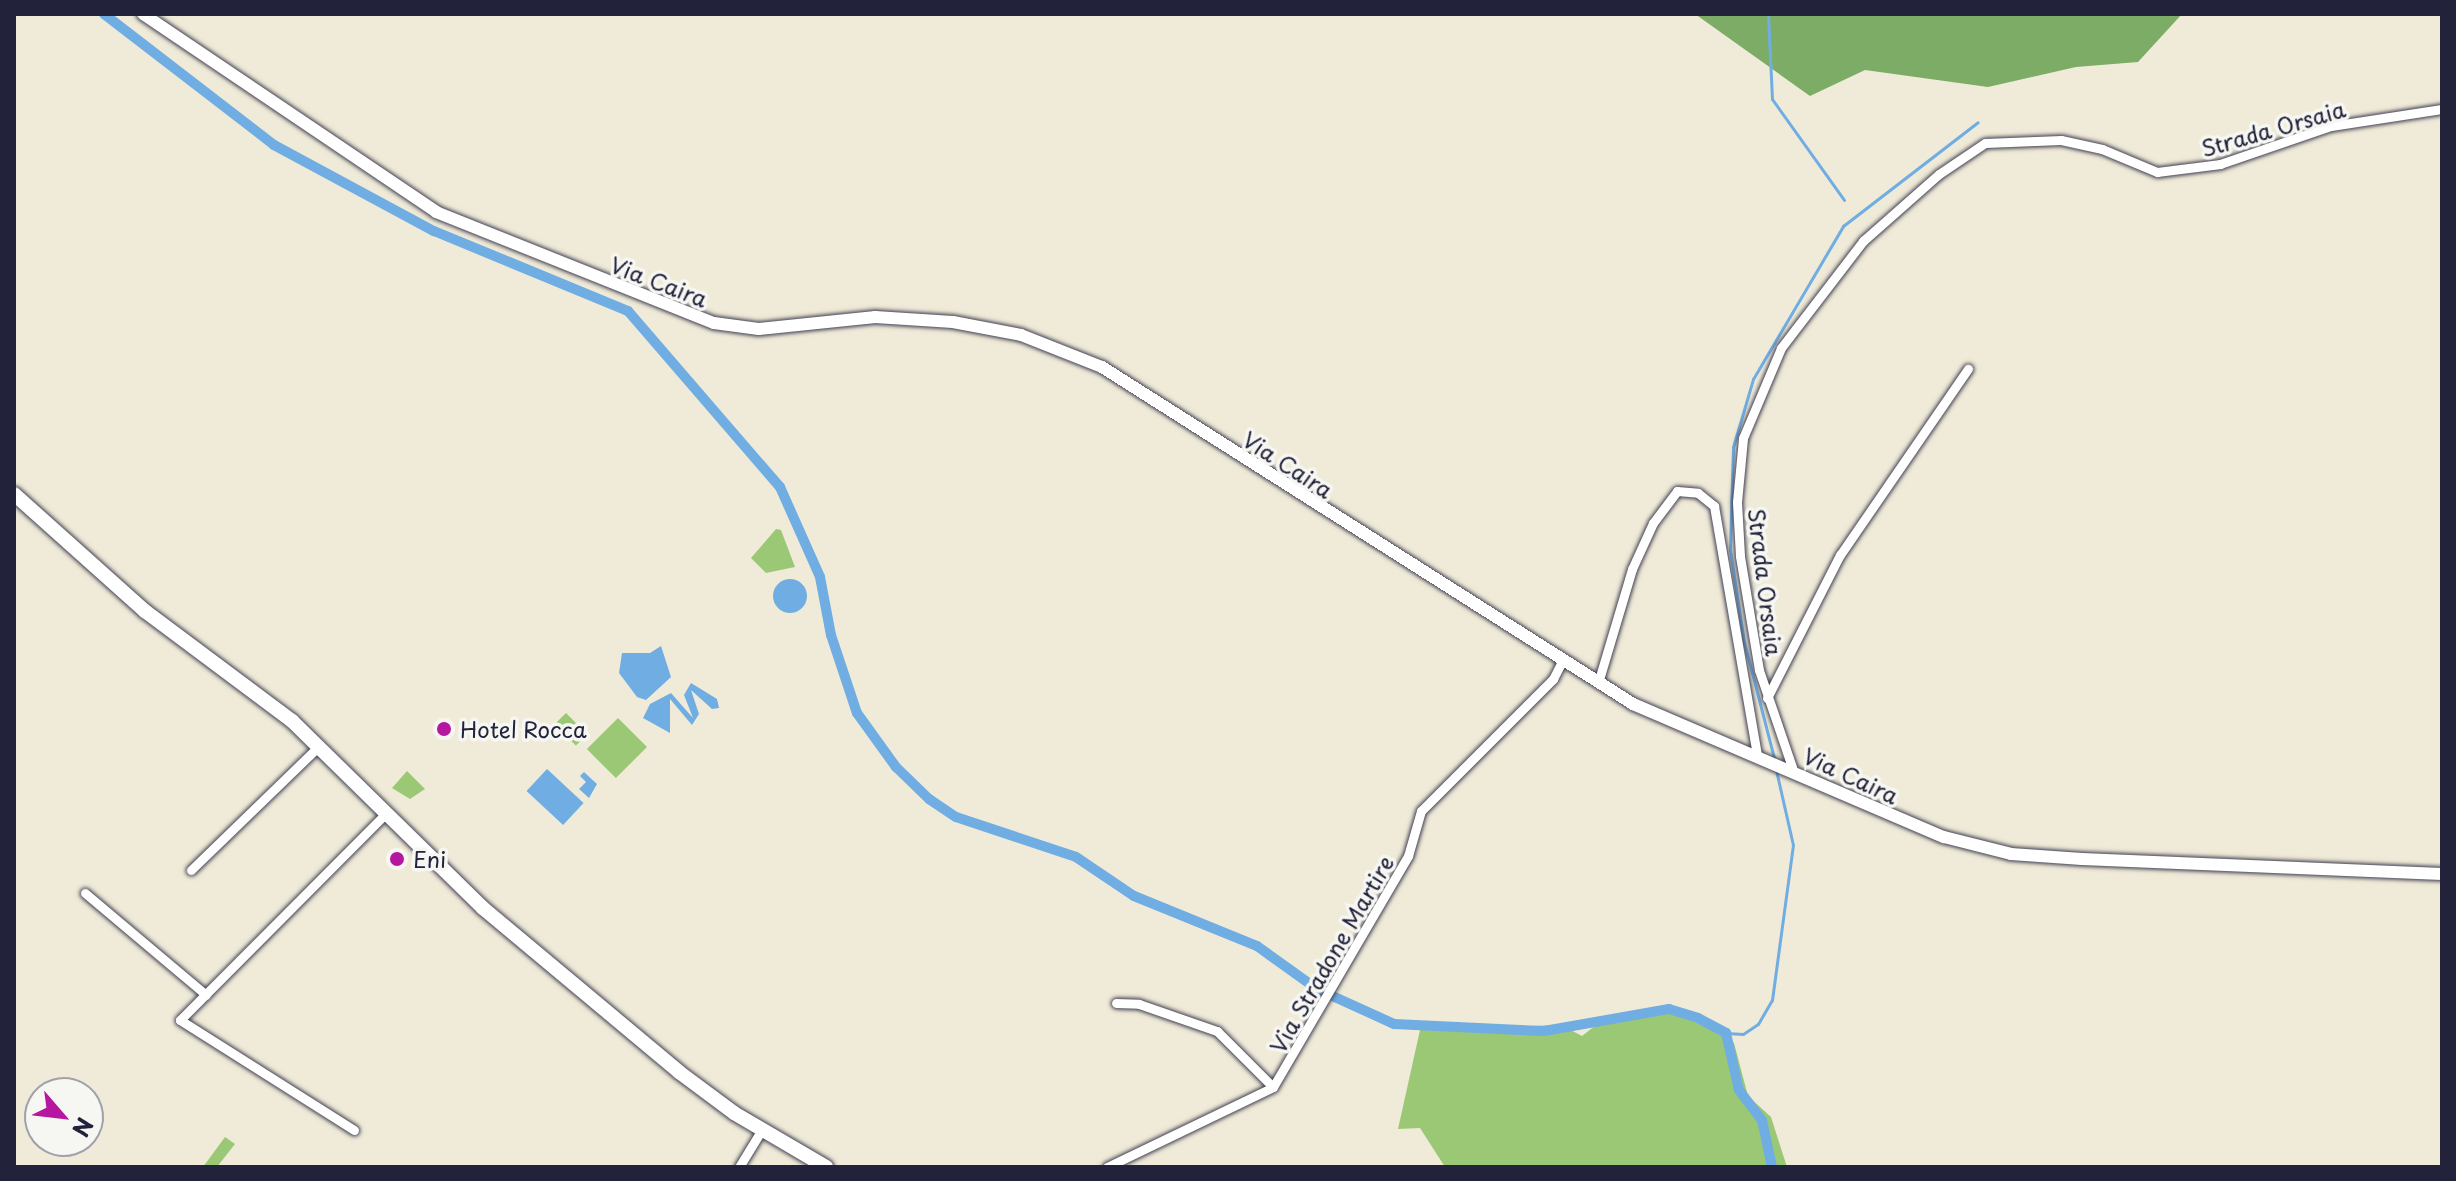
<!DOCTYPE html>
<html>
<head>
<meta charset="utf-8">
<style>
  body { margin:0 }
  #map { position:relative; width:2456px; height:1181px; overflow:hidden; background:#f0ebd8; font-family:"Playpen Sans",sans-serif }
  div>[style] { position:absolute }
  .green>* { inset:0; background:#9bc875; transform-origin:0 0 }
  .forest>* { inset:0; background:#7cac66 }
  .water>* { inset:0; background:#70ade2; transform-origin:0 0 }
  .round { border-radius:50% }
  .stream>* { height:3px; margin:-1.5px; padding:0 1.5px; transform-origin:1.5px; border-radius:1.5px; background:#70ade2 }
  .canal>* { height:10px; margin:-5px; padding:0 5px; transform-origin:5px; border-radius:5px; background:#70ade2 }
  .roads { filter:drop-shadow(0 0 2px #414053) drop-shadow(0 0 2px #414053) }
  .minor>* { height:9px; margin:-4.5px; padding:0 4.5px; transform-origin:4.5px; border-radius:4.5px; background:#fff }
  .tertiary>* { height:12px; margin:-6px; padding:0 6px; transform-origin:6px; border-radius:6px; background:#fff }
  .secondary>* { height:14px; margin:-7px; padding:0 7px; transform-origin:7px; border-radius:7px; background:#fff }
  .dots>* { width:22px; height:22px; translate:-50% -50%; box-sizing:border-box; border:4px solid #f6f6f2; border-radius:50% }
  span { translate:-50% -50%; white-space:nowrap; text-align:center; line-height:1.15; -webkit-text-stroke:7px #f6f6f2; paint-order:stroke }
  .street-label { font-size:22px; color:#22223b }
  .poi-label { font-size:22px; color:#22223b }
  .left { translate:0 -50%; text-align:left }
  .frame { position:absolute; inset:0; border:16px solid #22223b; pointer-events:none }
  .north { position:absolute; left:24px; top:1077px; width:80px; height:80px; box-sizing:border-box; background:#f6f6f2; border:2px solid #a1a1a9; border-radius:50%; rotate:118deg; font-size:22px; font-weight:700; line-height:32px; text-align:center; color:#22223b }
  .north::after { content:''; display:block; margin:auto; width:28px; height:36px; background:#b5179e; clip-path:polygon(50% 0,100% 100%,50% 72%,0 100%) }
</style>
</head>
<body>
<div id="map">
  <div class="green">
    <div style="clip-path:polygon(776px 529px,781px 530px,795px 567px,766px 573px,751px 558px)"></div>
    <div style="left:566px;top:713px;width:30px;height:16px;rotate:45deg"></div>
    <div style="left:618px;top:718px;width:41px;height:44px;rotate:45deg"></div>
    <div style="clip-path:polygon(407px 771px,425px 789px,410px 799px,392px 788px)"></div>
    <div style="clip-path:polygon(1680px 1012px,1734px 1043px,1748px 1096px,1771px 1117px,1787px 1167px,1445px 1167px,1420px 1128px,1398px 1129px,1420px 1030px,1561px 1025px,1582px 1036px,1609px 1015px)"></div>
    <div style="clip-path:polygon(225px 1137px,235px 1144px,217px 1167px,203px 1167px)"></div>
  </div>
  <div class="forest">
    <div style="clip-path:polygon(1695px 14px,2182px 14px,2138px 62px,2076px 67px,1988px 87px,1865px 70px,1810px 96px)"></div>
  </div>
  <div class="water">
    <div class="round" style="left:773px;top:579px;width:34px;height:34px"></div>
    <div style="clip-path:polygon(661px 646px,671px 677px,646px 700px,637px 697px,619px 673px,622px 653px,650px 653px)"></div>
    <div style="clip-path:polygon(691px 683px,717px 699px,719px 708px,712px 709px,691px 690px,699px 714px,692px 725px,670px 699px,670px 733px,643px 718px,650px 704px,671px 693px,693px 718px,684px 695px)"></div>
    <div style="left:547px;top:769px;width:50px;height:30px;rotate:43deg"></div>
    <div style="clip-path:polygon(584px 772px,597px 784px,589px 798px,579px 789px,586px 782px,580px 776px)"></div>
  </div>
  <div class="stream">
    <div style="left:1768px;top:14px;width:85px;rotate:87.3deg"></div>
    <div style="left:1772px;top:99px;width:124px;rotate:54.5deg"></div>
    <div style="left:1774px;top:758px;width:120px;rotate:-104.5deg"></div>
    <div style="left:1744px;top:642px;width:94px;rotate:-98.6deg"></div>
    <div style="left:1730px;top:549px;width:102px;rotate:-88.3deg"></div>
    <div style="left:1733px;top:447px;width:71px;rotate:-73.6deg"></div>
    <div style="left:1753px;top:379px;width:178px;rotate:-59.5deg"></div>
    <div style="left:1843px;top:226px;width:170px;rotate:-37.6deg"></div>
    <div style="left:1726px;top:1033px;width:17px;rotate:3deg"></div>
    <div style="left:1743px;top:1034px;width:18px;rotate:-34deg"></div>
    <div style="left:1758px;top:1024px;width:28px;rotate:-60deg"></div>
    <div style="left:1772px;top:1000px;width:156px;rotate:-82.3deg"></div>
    <div style="left:1793px;top:845px;width:77px;rotate:-102.8deg"></div>
  </div>
  <div class="canal">
    <div style="left:104px;top:14px;width:215px;rotate:37.6deg"></div>
    <div style="left:274px;top:145px;width:182px;rotate:28.3deg"></div>
    <div style="left:434px;top:231px;width:210px;rotate:22.4deg"></div>
    <div style="left:628px;top:311px;width:233px;rotate:49.2deg"></div>
    <div style="left:780px;top:487px;width:98px;rotate:66deg"></div>
    <div style="left:820px;top:577px;width:59px;rotate:79.3deg"></div>
    <div style="left:831px;top:635px;width:82px;rotate:71.6deg"></div>
    <div style="left:857px;top:713px;width:67px;rotate:54.2deg"></div>
    <div style="left:896px;top:767px;width:46px;rotate:44.1deg"></div>
    <div style="left:929px;top:799px;width:32px;rotate:34deg"></div>
    <div style="left:956px;top:817px;width:126px;rotate:18.4deg"></div>
    <div style="left:1076px;top:857px;width:70px;rotate:33.9deg"></div>
    <div style="left:1134px;top:896px;width:133px;rotate:22.1deg"></div>
    <div style="left:1257px;top:946px;width:74px;rotate:35.6deg"></div>
    <div style="left:1317px;top:989px;width:85px;rotate:24.4deg"></div>
    <div style="left:1394px;top:1024px;width:150px;rotate:2.7deg"></div>
    <div style="left:1544px;top:1031px;width:127px;rotate:-10deg"></div>
    <div style="left:1669px;top:1009px;width:30px;rotate:17deg"></div>
    <div style="left:1698px;top:1018px;width:32px;rotate:28deg"></div>
    <div style="left:1726px;top:1033px;width:58px;rotate:77.2deg"></div>
    <div style="left:1739px;top:1090px;width:38px;rotate:53deg"></div>
    <div style="left:1762px;top:1120px;width:48px;rotate:78deg"></div>
  </div>
  <div class="roads">
    <div class="minor">
      <div style="left:1598px;top:683px;width:119px;rotate:-73.4deg"></div>
      <div style="left:1632px;top:569px;width:51px;rotate:-65.5deg"></div>
      <div style="left:1653px;top:523px;width:40px;rotate:-53deg"></div>
      <div style="left:1677px;top:491px;width:21px;rotate:5deg"></div>
      <div style="left:1698px;top:493px;width:21px;rotate:39deg"></div>
      <div style="left:1714px;top:506px;width:254px;rotate:80.2deg"></div>
      <div style="left:1767px;top:698px;width:161px;rotate:-63deg"></div>
      <div style="left:1840px;top:555px;width:226px;rotate:-55.5deg"></div>
      <div style="left:1793px;top:770px;width:106px;rotate:-108.8deg"></div>
      <div style="left:1759px;top:670px;width:116px;rotate:-99.5deg"></div>
      <div style="left:1740px;top:556px;width:54px;rotate:-93.2deg"></div>
      <div style="left:1737px;top:502px;width:64px;rotate:-84.6deg"></div>
      <div style="left:1743px;top:438px;width:98px;rotate:-67.1deg"></div>
      <div style="left:1781px;top:348px;width:135px;rotate:-52.5deg"></div>
      <div style="left:1863px;top:241px;width:101px;rotate:-41.4deg"></div>
      <div style="left:1939px;top:174px;width:55px;rotate:-34deg"></div>
      <div style="left:1985px;top:143px;width:76px;rotate:-2.3deg"></div>
      <div style="left:2061px;top:140px;width:42px;rotate:12.4deg"></div>
      <div style="left:2102px;top:149px;width:60px;rotate:22.7deg"></div>
      <div style="left:2157px;top:172px;width:64px;rotate:-7.2deg"></div>
      <div style="left:2220px;top:164px;width:117px;rotate:-18.9deg"></div>
      <div style="left:2331px;top:126px;width:112px;rotate:-8.7deg"></div>
      <div style="left:191px;top:870px;width:178px;rotate:-44.1deg"></div>
      <div style="left:85px;top:893px;width:158px;rotate:40.1deg"></div>
      <div style="left:1116px;top:1003px;width:23px;rotate:2deg"></div>
      <div style="left:1139px;top:1004px;width:83px;rotate:19.1deg"></div>
      <div style="left:1217px;top:1031px;width:79px;rotate:45deg"></div>
      <div style="left:354px;top:1130px;width:206px;rotate:-147.7deg"></div>
      <div style="left:180px;top:1020px;width:292px;rotate:-45.1deg"></div>
      <div style="left:739px;top:1167px;width:42px;rotate:-58.6deg"></div>
      <div style="left:1107px;top:1167px;width:184px;rotate:-25.7deg"></div>
      <div style="left:1273px;top:1087px;width:268px;rotate:-59.7deg"></div>
      <div style="left:1408px;top:856px;width:47px;rotate:-73.9deg"></div>
      <div style="left:1421px;top:811px;width:187px;rotate:-45deg"></div>
      <div style="left:1553px;top:679px;width:20px;rotate:-63deg"></div>
    </div>
    <div class="tertiary">
      <div style="left:143px;top:14px;width:354px;rotate:34deg"></div>
      <div style="left:436px;top:212px;width:299px;rotate:21.8deg"></div>
      <div style="left:714px;top:323px;width:45px;rotate:7.6deg"></div>
      <div style="left:759px;top:329px;width:117px;rotate:-5.9deg"></div>
      <div style="left:875px;top:317px;width:78px;rotate:3.7deg"></div>
      <div style="left:953px;top:322px;width:69px;rotate:10.8deg"></div>
      <div style="left:1021px;top:335px;width:87px;rotate:21.6deg"></div>
      <div style="left:1102px;top:367px;width:629px;rotate:32.4deg"></div>
      <div style="left:1633px;top:704px;width:338px;rotate:23.2deg"></div>
      <div style="left:1944px;top:837px;width:69px;rotate:14.2deg"></div>
      <div style="left:2011px;top:854px;width:71px;rotate:4deg"></div>
      <div style="left:2082px;top:859px;width:360px;rotate:2.4deg"></div>
    </div>
    <div class="secondary">
      <div style="left:14px;top:494px;width:176px;rotate:41.8deg"></div>
      <div style="left:145px;top:611px;width:184px;rotate:36.8deg"></div>
      <div style="left:292px;top:721px;width:267px;rotate:44.4deg"></div>
      <div style="left:483px;top:908px;width:256px;rotate:39.9deg"></div>
      <div style="left:679px;top:1072px;width:69px;rotate:36.7deg"></div>
      <div style="left:734px;top:1113px;width:107px;rotate:30.4deg"></div>
    </div>
  </div>
  <div class="dots">
    <div style="left:444px;top:729px;background:#b5179e"></div>
    <div style="left:397px;top:859px;background:#b5179e"></div>
  </div>
  <div class="street-label">
    <span style="left:2273px;top:128px;rotate:-16deg">Strada Orsaia</span>
    <span style="left:659px;top:281px;rotate:21deg">Via Caira</span>
    <span style="left:1288px;top:464px;rotate:33deg">Via Caira</span>
    <span style="left:1766px;top:582px;rotate:83deg">Strada Orsaia</span>
    <span style="left:1851px;top:775px;rotate:25deg">Via Caira</span>
    <span style="left:1331px;top:954px;rotate:-60deg">Via Stradone Martire</span>
  </div>
  <div class="poi-label">
    <span class="left" style="left:460px;top:729px">Hotel Rocca</span>
    <span class="left" style="left:413px;top:859px">Eni</span>
  </div>
  <div class="frame"></div>
  <div class="north">N</div>
</div>
</body>
</html>
